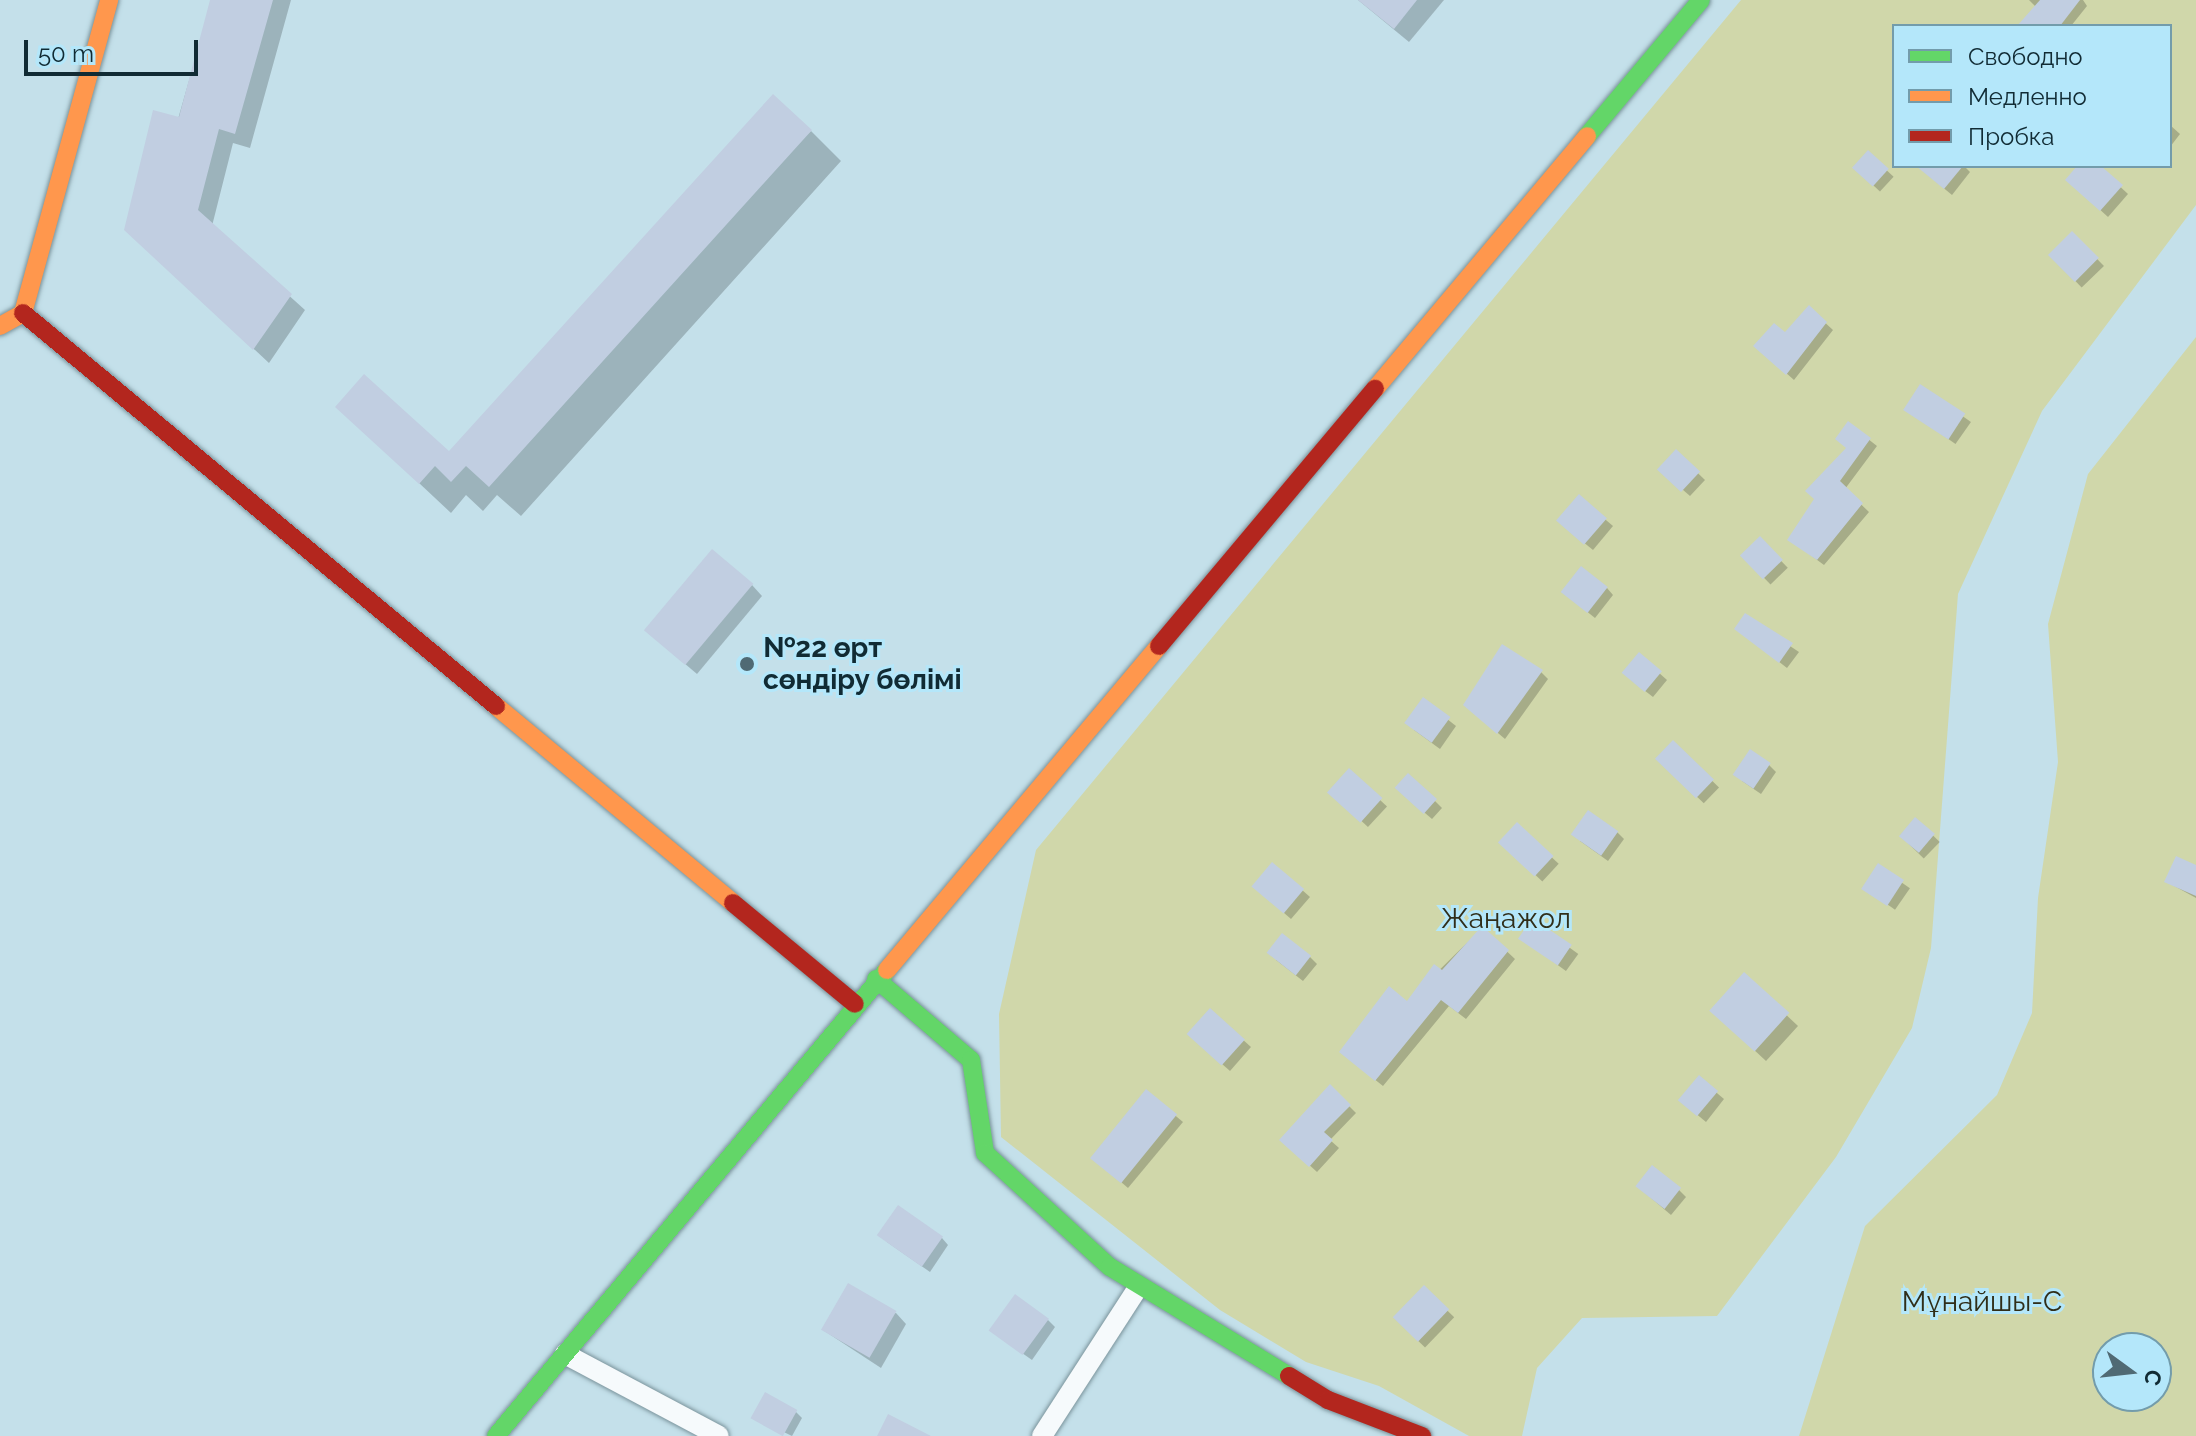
<!DOCTYPE html>
<html>
<head>
<meta charset="utf-8">
<style>
  body { margin:0 }
  #map { position:relative; width:2196px; height:1436px; overflow:hidden; background:#c4e0ea; font-family:Raleway,sans-serif }
  div>[style] { position:absolute }
  .green>* { inset:0; background:#d0d7aa }
  .shadow>* { inset:0; background:#0003; transform-origin:0 0 }
  .building>* { inset:0; background:#c1cee1; transform-origin:0 0 }
  .roads { filter:drop-shadow(0 0 2px #7a939b) drop-shadow(0 0 2px #7a939b) }
  .street>* { height:20px; margin:-10px; padding:0 10px; transform-origin:10px; border-radius:10px; background:#f6fafc }
  .fast>* { height:18px; margin:-9px; padding:0 9px; transform-origin:9px; border-radius:9px; background:#63d668 }
  .slow>* { height:18px; margin:-9px; padding:0 9px; transform-origin:9px; border-radius:9px; background:#ff974d }
  .jam>* { height:18px; margin:-9px; padding:0 9px; transform-origin:9px; border-radius:9px; background:#b3261e }
  .dots>* { width:22px; height:22px; translate:-50% -50%; box-sizing:border-box; border:4px solid #b4e7fa; border-radius:50% }
  span { translate:-50% -50%; white-space:nowrap; text-align:center; line-height:1.15; -webkit-text-stroke:6px #b4e7fa; paint-order:stroke }
  .poi-label { font-size:28px; color:#112b34; font-weight:700 }
  .left { translate:0 -50%; text-align:left }
  .park-label { font-size:28px; color:#302e19 }
  .legend { position:absolute; left:1892px; top:24px; width:280px; height:144px; box-sizing:border-box; background:#b4e7fa; border:2px solid #739cab; margin:0; padding:10px 14px; list-style:none; font-size:24px; color:#112b34 }
  .legend li { display:flex; align-items:center; gap:16px; height:40px }
  .legend b { width:40px; border:2px solid #739cab }
  .north { position:absolute; left:2092px; top:1332px; width:80px; height:80px; box-sizing:border-box; background:#b4e7fa; border:2px solid #739cab; border-radius:50%; rotate:105deg; font-size:22px; font-weight:700; line-height:32px; text-align:center; color:#112b34 }
  .north::after { content:''; display:block; margin:auto; width:28px; height:36px; background:#506a74; clip-path:polygon(50% 0,100% 100%,50% 72%,0 100%) }
  .scale { position:absolute; left:24px; top:40px; width:174px; height:36px; box-sizing:border-box; border:4px solid #112b34; border-top:0; padding-left:10px; font-size:24px; line-height:28px; white-space:nowrap; color:#112b34; -webkit-text-stroke:6px #b4e7fa; paint-order:stroke }
</style>
</head>
<body>
<div id="map">
  <div class="green">
    <div style="clip-path:polygon(evenodd,1741px 0,2196px 0,2196px 205px,2042px 411px,1958px 594px,1931px 948px,1912px 1028px,1836px 1157px,1717px 1316px,1582px 1318px,1537px 1368px,1522px 1436px,1469px 1436px,1379px 1386px,1306px 1362px,1220px 1310px,1001px 1137px,999px 1014px,1036px 850px,1741px 0,1894px 26px,2170px 26px,2170px 166px,1894px 166px,1894px 26px)"></div>
    <div style="clip-path:polygon(evenodd,2196px 337px,2196px 1436px,1799px 1436px,1865px 1226px,1997px 1095px,2032px 1013px,2038px 898px,2058px 762px,2048px 624px,2088px 474px,2196px 337px,2108px 1348px,2156px 1348px,2156px 1396px,2108px 1396px,2108px 1348px)"></div>
  </div>
  <div class="shadow">
    <div style="clip-path:polygon(212px 0,291px 0,250px 148px,233px 143px,212px 226px,305px 310px,269px 363px,142px 245px)"></div>
    <div style="clip-path:polygon(1358px 0,1444px 0,1409px 42px)"></div>
    <div style="clip-path:polygon(2029px 0,2083px 0,2087px 6px,2071px 26px,2020px 26px,2036px 7px)"></div>
    <div style="clip-path:polygon(2170px 125px,2180px 134px,2170px 147px)"></div>
    <div style="clip-path:polygon(811px 131px,841px 161px,521px 516px,497px 495px,483px 511px,466px 495px,451px 513px,338px 407px,449px 454px)"></div>
    <div style="left:1868px;top:153px;width:35px;height:20px;rotate:43deg"></div>
    <div style="clip-path:polygon(1917px 166px,1964px 166px,1970px 172px,1952px 195px)"></div>
    <div style="clip-path:polygon(2080px 166px,2098px 166px,2128px 194px,2108px 217px,2074px 186px)"></div>
    <div style="left:2072px;top:233px;width:46px;height:31px;rotate:46deg"></div>
    <div style="clip-path:polygon(1809px 308px,1833px 330px,1794px 380px,1756px 346px,1785px 335px)"></div>
    <div style="left:1921px;top:387px;width:61px;height:27px;rotate:35deg"></div>
    <div style="clip-path:polygon(1849px 424px,1877px 446px,1845px 489px,1869px 512px,1824px 565px,1790px 540px,1848px 449px)"></div>
    <div style="clip-path:polygon(1676px 452px,1705px 480px,1690px 496px,1667px 476px)"></div>
    <div style="clip-path:polygon(1579px 497px,1613px 526px,1593px 550px,1566px 528px)"></div>
    <div style="left:1760px;top:539px;width:40px;height:24px;rotate:46deg"></div>
    <div style="clip-path:polygon(752px 585px,762px 596px,697px 674px,658px 641px)"></div>
    <div style="clip-path:polygon(1607px 588px,1613px 595px,1595px 618px,1570px 598px)"></div>
    <div style="clip-path:polygon(1745px 616px,1799px 652px,1787px 668px,1736px 629px)"></div>
    <div style="clip-path:polygon(1639px 655px,1667px 680px,1653px 697px,1631px 680px)"></div>
    <div style="clip-path:polygon(1541px 672px,1548px 679px,1505px 739px,1472px 711px)"></div>
    <div style="clip-path:polygon(1423px 700px,1456px 726px,1440px 749px,1414px 730px)"></div>
    <div style="left:1673px;top:743px;width:64px;height:22px;rotate:44deg"></div>
    <div style="clip-path:polygon(1769px 765px,1776px 772px,1761px 794px,1742px 781px)"></div>
    <div style="left:1349px;top:771px;width:52px;height:28px;rotate:43deg"></div>
    <div style="clip-path:polygon(1404px 795px,1435px 801px,1442px 808px,1432px 819px)"></div>
    <div style="left:1916px;top:819px;width:33px;height:23px;rotate:44deg"></div>
    <div style="left:1517px;top:825px;width:57px;height:24px;rotate:43deg"></div>
    <div style="clip-path:polygon(1617px 832px,1624px 839px,1608px 861px,1580px 841px)"></div>
    <div style="clip-path:polygon(1273px 864px,1310px 897px,1291px 919px,1261px 893px)"></div>
    <div style="left:1878px;top:866px;width:39px;height:26px;rotate:35deg"></div>
    <div style="clip-path:polygon(2196px 867px,2196px 898px,2167px 882px)"></div>
    <div style="left:1533px;top:921px;width:56px;height:21px;rotate:36deg"></div>
    <div style="clip-path:polygon(1482px 928px,1515px 959px,1466px 1019px,1449px 1006px,1383px 1086px,1349px 1059px)"></div>
    <div style="clip-path:polygon(1310px 957px,1317px 964px,1303px 981px,1276px 960px)"></div>
    <div style="clip-path:polygon(1744px 975px,1798px 1026px,1766px 1061px,1722px 1020px)"></div>
    <div style="clip-path:polygon(1211px 1011px,1251px 1047px,1230px 1071px,1196px 1041px)"></div>
    <div style="clip-path:polygon(1699px 1078px,1724px 1099px,1706px 1122px,1688px 1107px)"></div>
    <div style="clip-path:polygon(1330px 1087px,1356px 1113px,1330px 1140px,1339px 1148px,1317px 1172px,1282px 1140px)"></div>
    <div style="clip-path:polygon(1147px 1092px,1183px 1122px,1128px 1188px,1099px 1163px)"></div>
    <div style="clip-path:polygon(1679px 1190px,1686px 1197px,1671px 1215px,1644px 1192px)"></div>
    <div style="clip-path:polygon(942px 1238px,948px 1245px,930px 1272px,887px 1242px)"></div>
    <div style="left:1424px;top:1288px;width:42px;height:42px;rotate:44deg"></div>
    <div style="clip-path:polygon(896px 1313px,906px 1324px,881px 1368px,823px 1330px)"></div>
    <div style="clip-path:polygon(1048px 1320px,1055px 1327px,1032px 1360px,999px 1337px)"></div>
    <div style="clip-path:polygon(796px 1412px,802px 1418px,792px 1436px,753px 1417px)"></div>
  </div>
  <div class="building">
    <div style="clip-path:polygon(210px 0,273px 0,235px 134px,219px 129px,198px 210px,292px 294px,253px 350px,124px 230px,153px 110px,179px 117px)"></div>
    <div style="clip-path:polygon(1358px 0,1417px 0,1394px 29px)"></div>
    <div style="clip-path:polygon(2040px 0,2080px 0,2060px 26px,2017px 26px)"></div>
    <div style="clip-path:polygon(773px 94px,812px 130px,489px 487px,466px 466px,451px 482px,435px 466px,419px 484px,335px 407px,364px 374px,449px 451px)"></div>
    <div style="left:1868px;top:150px;width:28px;height:24px;rotate:42deg"></div>
    <div style="clip-path:polygon(1916px 166px,1963px 166px,1944px 189px)"></div>
    <div style="clip-path:polygon(2077px 166px,2101px 166px,2123px 185px,2100px 211px,2065px 180px)"></div>
    <div style="left:2072px;top:231px;width:38px;height:34px;rotate:45deg"></div>
    <div style="clip-path:polygon(1809px 305px,1827px 322px,1786px 375px,1753px 346px,1774px 323px,1785px 332px)"></div>
    <div style="left:1920px;top:384px;width:54px;height:31px;rotate:33deg"></div>
    <div style="clip-path:polygon(1848px 421px,1871px 438px,1840px 481px,1863px 503px,1817px 560px,1787px 540px,1814px 499px,1805px 491px,1846px 448px,1835px 439px)"></div>
    <div style="left:1676px;top:449px;width:33px;height:28px;rotate:43deg"></div>
    <div style="left:1579px;top:494px;width:37px;height:35px;rotate:41deg"></div>
    <div style="left:1760px;top:536px;width:33px;height:28px;rotate:46deg"></div>
    <div style="left:712px;top:549px;width:54px;height:106px;rotate:40deg"></div>
    <div style="left:1581px;top:566px;width:34px;height:33px;rotate:38deg"></div>
    <div style="clip-path:polygon(1745px 613px,1793px 643px,1779px 663px,1734px 629px)"></div>
    <div style="clip-path:polygon(1502px 644px,1543px 670px,1497px 734px,1463px 705px)"></div>
    <div style="left:1639px;top:652px;width:30px;height:27px;rotate:40deg"></div>
    <div style="left:1423px;top:697px;width:34px;height:32px;rotate:36deg"></div>
    <div style="left:1673px;top:740px;width:57px;height:26px;rotate:44deg"></div>
    <div style="left:1750px;top:749px;width:25px;height:31px;rotate:34deg"></div>
    <div style="left:1349px;top:768px;width:45px;height:33px;rotate:42deg"></div>
    <div style="left:1408px;top:773px;width:39px;height:20px;rotate:42deg"></div>
    <div style="left:1588px;top:810px;width:37px;height:30px;rotate:35deg"></div>
    <div style="left:1915px;top:817px;width:26px;height:25px;rotate:40deg"></div>
    <div style="left:1517px;top:822px;width:50px;height:28px;rotate:43deg"></div>
    <div style="clip-path:polygon(2176px 856px,2196px 865px,2196px 896px,2164px 882px)"></div>
    <div style="left:1272px;top:862px;width:42px;height:32px;rotate:40deg"></div>
    <div style="left:1878px;top:863px;width:31px;height:31px;rotate:33deg"></div>
    <div style="left:1532px;top:918px;width:48px;height:25px;rotate:34deg"></div>
    <div style="clip-path:polygon(1482px 926px,1509px 950px,1458px 1013px,1441px 1000px,1375px 1081px,1339px 1052px,1389px 986px,1407px 1001px,1434px 964px,1442px 970px)"></div>
    <div style="left:1282px;top:933px;width:37px;height:25px;rotate:38deg"></div>
    <div style="left:1744px;top:972px;width:61px;height:52px;rotate:42deg"></div>
    <div style="left:1210px;top:1008px;width:47px;height:35px;rotate:42deg"></div>
    <div style="left:1699px;top:1075px;width:25px;height:33px;rotate:40deg"></div>
    <div style="clip-path:polygon(1330px 1084px,1351px 1105px,1324px 1132px,1333px 1140px,1309px 1167px,1279px 1140px)"></div>
    <div style="left:1146px;top:1089px;width:40px;height:89px;rotate:39deg"></div>
    <div style="left:1652px;top:1165px;width:37px;height:27px;rotate:38deg"></div>
    <div style="left:898px;top:1205px;width:55px;height:37px;rotate:35deg"></div>
    <div style="left:848px;top:1283px;width:56px;height:54px;rotate:30deg"></div>
    <div style="left:1424px;top:1285px;width:35px;height:45px;rotate:44deg"></div>
    <div style="left:1015px;top:1294px;width:42px;height:45px;rotate:36deg"></div>
    <div style="left:765px;top:1392px;width:37px;height:30px;rotate:29deg"></div>
    <div style="clip-path:polygon(888px 1414px,931px 1436px,877px 1436px)"></div>
  </div>
  <div class="roads">
    <div class="street">
      <div style="left:565px;top:1354px;width:174px;rotate:28deg"></div>
      <div style="left:1042px;top:1436px;width:175px;rotate:-57.1deg"></div>
    </div>
    <div class="fast">
      <div style="left:1587px;top:136px;width:177px;rotate:-50deg"></div>
      <div style="left:876px;top:979px;width:125px;rotate:40.5deg"></div>
      <div style="left:971px;top:1060px;width:94px;rotate:81.4deg"></div>
      <div style="left:985px;top:1153px;width:169px;rotate:42.4deg"></div>
      <div style="left:1110px;top:1267px;width:210px;rotate:31.3deg"></div>
      <div style="left:496px;top:1436px;width:608px;rotate:-50deg"></div>
    </div>
    <div class="slow">
      <div style="left:0;top:326px;width:26px;rotate:-29deg"></div>
      <div style="left:23px;top:313px;width:325px;rotate:-74.6deg"></div>
      <div style="left:1375px;top:389px;width:330px;rotate:-50deg"></div>
      <div style="left:496px;top:706px;width:308px;rotate:39.7deg"></div>
      <div style="left:887px;top:970px;width:423px;rotate:-50deg"></div>
    </div>
    <div class="jam">
      <div style="left:23px;top:313px;width:615px;rotate:39.72deg"></div>
      <div style="left:1159px;top:646px;width:336px;rotate:-50deg"></div>
      <div style="left:733px;top:903px;width:158px;rotate:39.6deg"></div>
      <div style="left:1289px;top:1376px;width:46px;rotate:31.6deg"></div>
      <div style="left:1328px;top:1400px;width:101px;rotate:21deg"></div>
    </div>
  </div>
  <div class="dots">
    <div style="left:747px;top:664px;background:#506a74"></div>
  </div>
  <div class="poi-label">
    <span class="left" style="left:763px;top:664px">№22 өрт<br>сөндіру бөлімі</span>
  </div>
  <div class="park-label">
    <span style="left:1506px;top:919px">Жаңажол</span>
    <span style="left:1982px;top:1302px">Мұнайшы-С</span>
  </div>
  <ul class="legend">
  <li><b style="height:10px;background:#63d668"></b>Свободно</li>
  <li><b style="height:10px;background:#ff974d"></b>Медленно</li>
  <li><b style="height:10px;background:#b3261e"></b>Пробка</li>
  </ul>
  <div class="north">С</div>
  <div class="scale">50 m</div>
</div>
</body>
</html>
